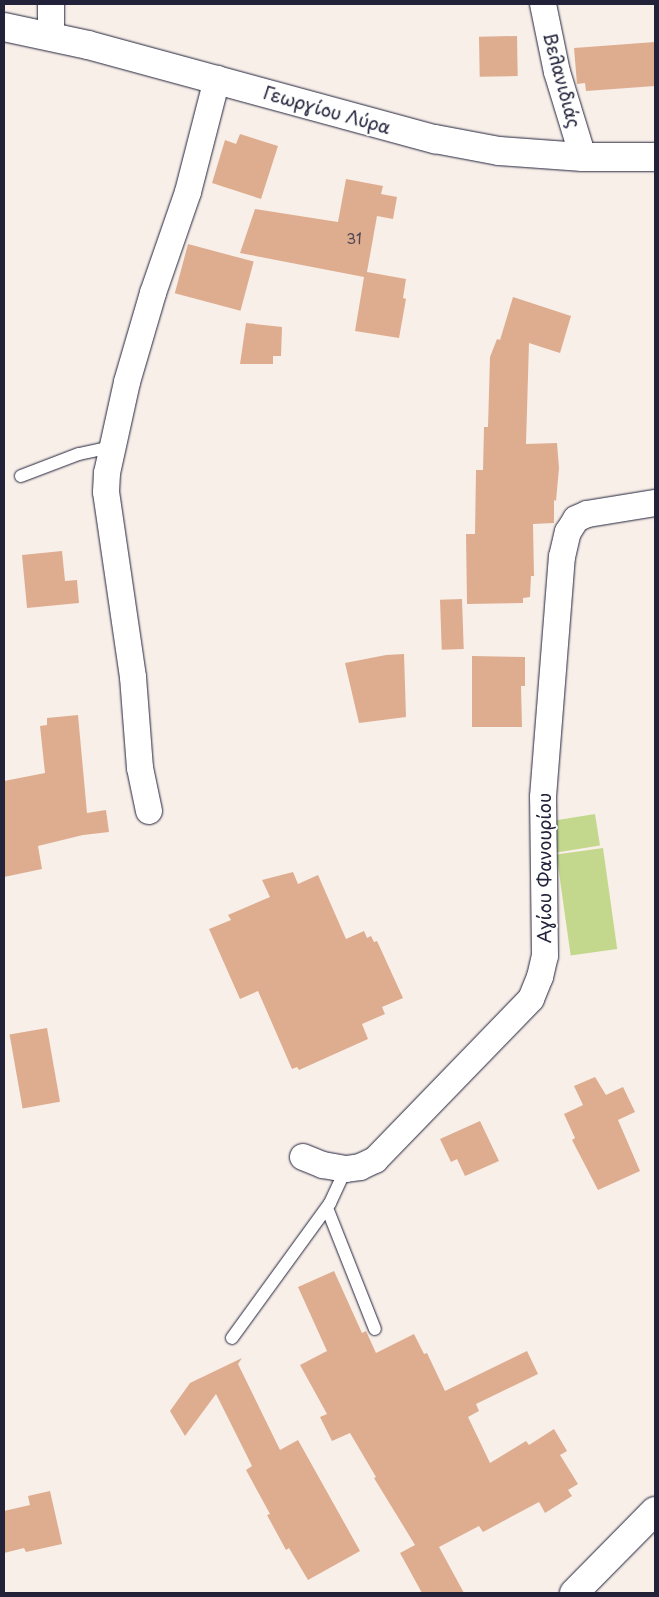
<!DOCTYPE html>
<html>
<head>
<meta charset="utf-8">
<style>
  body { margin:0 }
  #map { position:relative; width:659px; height:1597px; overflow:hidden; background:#f8efe9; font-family:"Playpen Sans",sans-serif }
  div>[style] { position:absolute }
  .green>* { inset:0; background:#c4d88d; transform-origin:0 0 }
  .building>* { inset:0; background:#dead90; transform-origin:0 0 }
  .roads { filter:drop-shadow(0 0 1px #22223b) drop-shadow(0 0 1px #22223b) }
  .lane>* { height:12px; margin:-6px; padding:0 6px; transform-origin:6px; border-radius:6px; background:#fff }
  .street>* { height:26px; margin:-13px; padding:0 13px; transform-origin:13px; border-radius:13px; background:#fff }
  .secondary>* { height:28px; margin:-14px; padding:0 14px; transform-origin:14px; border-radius:14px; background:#fff }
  span { translate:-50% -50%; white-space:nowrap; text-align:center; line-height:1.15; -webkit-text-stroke:4px #fff; paint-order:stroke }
  .number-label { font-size:15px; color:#514550 }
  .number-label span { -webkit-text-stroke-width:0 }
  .street-label { font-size:18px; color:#22223b }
  .frame { position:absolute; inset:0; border:5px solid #22223b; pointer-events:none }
</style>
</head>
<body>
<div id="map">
  <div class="green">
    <div style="left:595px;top:814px;width:32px;height:44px;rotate:81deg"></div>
    <div style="left:603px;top:848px;width:102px;height:47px;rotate:82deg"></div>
  </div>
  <div class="building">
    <div style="left:517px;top:36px;width:40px;height:38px;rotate:89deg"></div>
    <div style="clip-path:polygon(655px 42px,655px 86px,586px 91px,585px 83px,577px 84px,574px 48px)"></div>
    <div style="clip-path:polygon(240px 134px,278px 146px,261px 199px,212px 183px,225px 140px,236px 144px)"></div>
    <div style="clip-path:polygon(346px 179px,383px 186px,381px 194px,397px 197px,393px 219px,377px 216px,367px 272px,406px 279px,403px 298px,406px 299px,399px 338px,355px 331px,364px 277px,240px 253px,255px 209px,338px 222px)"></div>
    <div style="left:188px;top:244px;width:68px;height:51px;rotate:15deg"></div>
    <div style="clip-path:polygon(513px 297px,571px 316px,560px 353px,529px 343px,526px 444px,557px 443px,559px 468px,556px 501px,554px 500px,554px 523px,533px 524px,534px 576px,531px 576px,530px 597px,523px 598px,523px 603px,467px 604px,466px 534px,475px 534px,476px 470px,483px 470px,484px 427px,488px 427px,490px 357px,497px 339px,500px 340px)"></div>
    <div style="clip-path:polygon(246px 323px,282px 327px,281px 356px,273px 356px,273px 364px,240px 364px)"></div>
    <div style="clip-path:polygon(62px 551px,65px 581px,77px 580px,79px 603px,27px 608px,22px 555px)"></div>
    <div style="left:462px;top:599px;width:50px;height:22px;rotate:88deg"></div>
    <div style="clip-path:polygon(404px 654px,406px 717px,359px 723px,345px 663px,386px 655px)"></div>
    <div style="clip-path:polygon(472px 656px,525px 657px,525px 686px,521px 686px,522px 727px,472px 727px)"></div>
    <div style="clip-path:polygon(78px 715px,87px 813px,106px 810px,109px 832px,83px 835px,38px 846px,42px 869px,4px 877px,4px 781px,45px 773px,40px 726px,47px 725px,47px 718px)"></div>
    <div style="clip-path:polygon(293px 872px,298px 884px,318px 875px,346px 939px,364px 931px,367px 938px,371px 936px,374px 942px,377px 941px,403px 998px,382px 1007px,385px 1014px,362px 1024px,368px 1039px,299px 1070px,297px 1067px,292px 1069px,258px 991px,240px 999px,209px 929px,231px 920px,228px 915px,270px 897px,262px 880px)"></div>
    <div style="left:47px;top:1028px;width:75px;height:38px;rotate:80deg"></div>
    <div style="clip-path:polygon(595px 1077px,606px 1095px,623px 1087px,635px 1112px,618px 1120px,640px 1171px,598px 1190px,572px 1140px,575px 1138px,564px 1114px,583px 1105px,574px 1086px)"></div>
    <div style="clip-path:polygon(480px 1121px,499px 1161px,465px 1176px,457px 1159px,451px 1162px,440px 1139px)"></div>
    <div style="clip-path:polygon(334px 1271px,362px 1333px,366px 1331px,376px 1353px,414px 1334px,424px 1354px,427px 1353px,445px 1391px,527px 1351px,538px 1374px,476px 1404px,479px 1411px,468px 1417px,490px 1463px,526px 1441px,529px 1445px,554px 1429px,567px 1451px,560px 1455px,578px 1484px,568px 1490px,572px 1496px,545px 1513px,539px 1502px,483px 1532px,479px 1526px,439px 1547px,464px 1593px,422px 1593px,400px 1553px,415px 1545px,374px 1478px,376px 1477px,350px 1433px,332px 1441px,320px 1417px,327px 1414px,300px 1365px,327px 1351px,298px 1287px)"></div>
    <div style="clip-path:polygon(242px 1358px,238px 1364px,280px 1450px,298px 1440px,360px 1551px,308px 1580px,289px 1548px,286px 1550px,267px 1515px,270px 1514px,246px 1470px,252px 1466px,216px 1394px,185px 1436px,170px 1411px,190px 1383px)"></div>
    <div style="clip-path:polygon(50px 1491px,62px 1544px,26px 1552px,24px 1548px,4px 1553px,4px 1511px,30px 1505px,28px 1496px)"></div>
  </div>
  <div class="roads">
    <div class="lane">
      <div style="left:21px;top:476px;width:62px;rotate:-20.8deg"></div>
      <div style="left:79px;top:454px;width:34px;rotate:-12deg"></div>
      <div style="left:327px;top:1208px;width:130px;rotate:68.4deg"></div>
      <div style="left:232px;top:1338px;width:167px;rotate:-54deg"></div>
      <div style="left:330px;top:1203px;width:38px;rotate:-65deg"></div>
    </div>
    <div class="street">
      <div style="left:543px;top:4px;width:69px;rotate:78.4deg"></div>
      <div style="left:557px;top:72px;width:89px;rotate:73deg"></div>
      <div style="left:51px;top:36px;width:32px;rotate:-90deg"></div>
      <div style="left:149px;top:811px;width:44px;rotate:-101.8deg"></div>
      <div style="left:140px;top:768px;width:91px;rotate:-94.4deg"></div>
      <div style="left:133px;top:677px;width:187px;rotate:-98.3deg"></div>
      <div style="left:106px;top:492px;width:19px;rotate:-87deg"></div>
      <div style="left:107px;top:473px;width:93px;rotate:-77.6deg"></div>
      <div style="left:127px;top:382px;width:93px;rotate:-73.7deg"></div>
      <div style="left:153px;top:293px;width:107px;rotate:-70.9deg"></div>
      <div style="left:188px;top:192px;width:117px;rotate:-75.6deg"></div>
      <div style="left:303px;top:1157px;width:22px;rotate:22deg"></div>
      <div style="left:323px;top:1165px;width:23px;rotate:10deg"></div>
      <div style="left:346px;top:1169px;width:14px;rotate:-8deg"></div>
      <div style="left:360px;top:1167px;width:17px;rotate:-25deg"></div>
      <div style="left:375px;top:1160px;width:224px;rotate:-45.9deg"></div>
      <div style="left:531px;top:999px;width:24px;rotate:-68deg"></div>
      <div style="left:540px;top:977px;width:22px;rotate:-77deg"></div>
      <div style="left:545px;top:956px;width:159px;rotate:-90.7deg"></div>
      <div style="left:543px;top:797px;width:241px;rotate:-85.5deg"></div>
      <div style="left:562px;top:557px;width:26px;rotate:-77deg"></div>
      <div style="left:568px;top:532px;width:15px;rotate:-58deg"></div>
      <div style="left:576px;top:519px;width:12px;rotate:-24deg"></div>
      <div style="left:587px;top:514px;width:69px;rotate:-9.2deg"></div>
    </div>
    <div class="secondary">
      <div style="left:4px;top:27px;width:86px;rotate:12.1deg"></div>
      <div style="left:88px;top:45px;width:360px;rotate:15.2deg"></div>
      <div style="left:435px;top:139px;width:65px;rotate:10.6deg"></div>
      <div style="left:499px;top:151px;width:84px;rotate:4.1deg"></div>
      <div style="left:583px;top:157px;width:72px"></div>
      <div style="left:574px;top:1593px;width:115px;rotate:-45.4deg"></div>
    </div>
  </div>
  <div class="number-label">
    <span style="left:354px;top:238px">31</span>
  </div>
  <div class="street-label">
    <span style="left:562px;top:80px;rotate:75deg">Βελανιδιάς</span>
    <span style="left:327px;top:110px;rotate:16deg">Γεωργίου Λύρα</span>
    <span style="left:544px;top:868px;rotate:-90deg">Αγίου Φανουρίου</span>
  </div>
  <div class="frame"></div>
</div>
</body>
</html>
